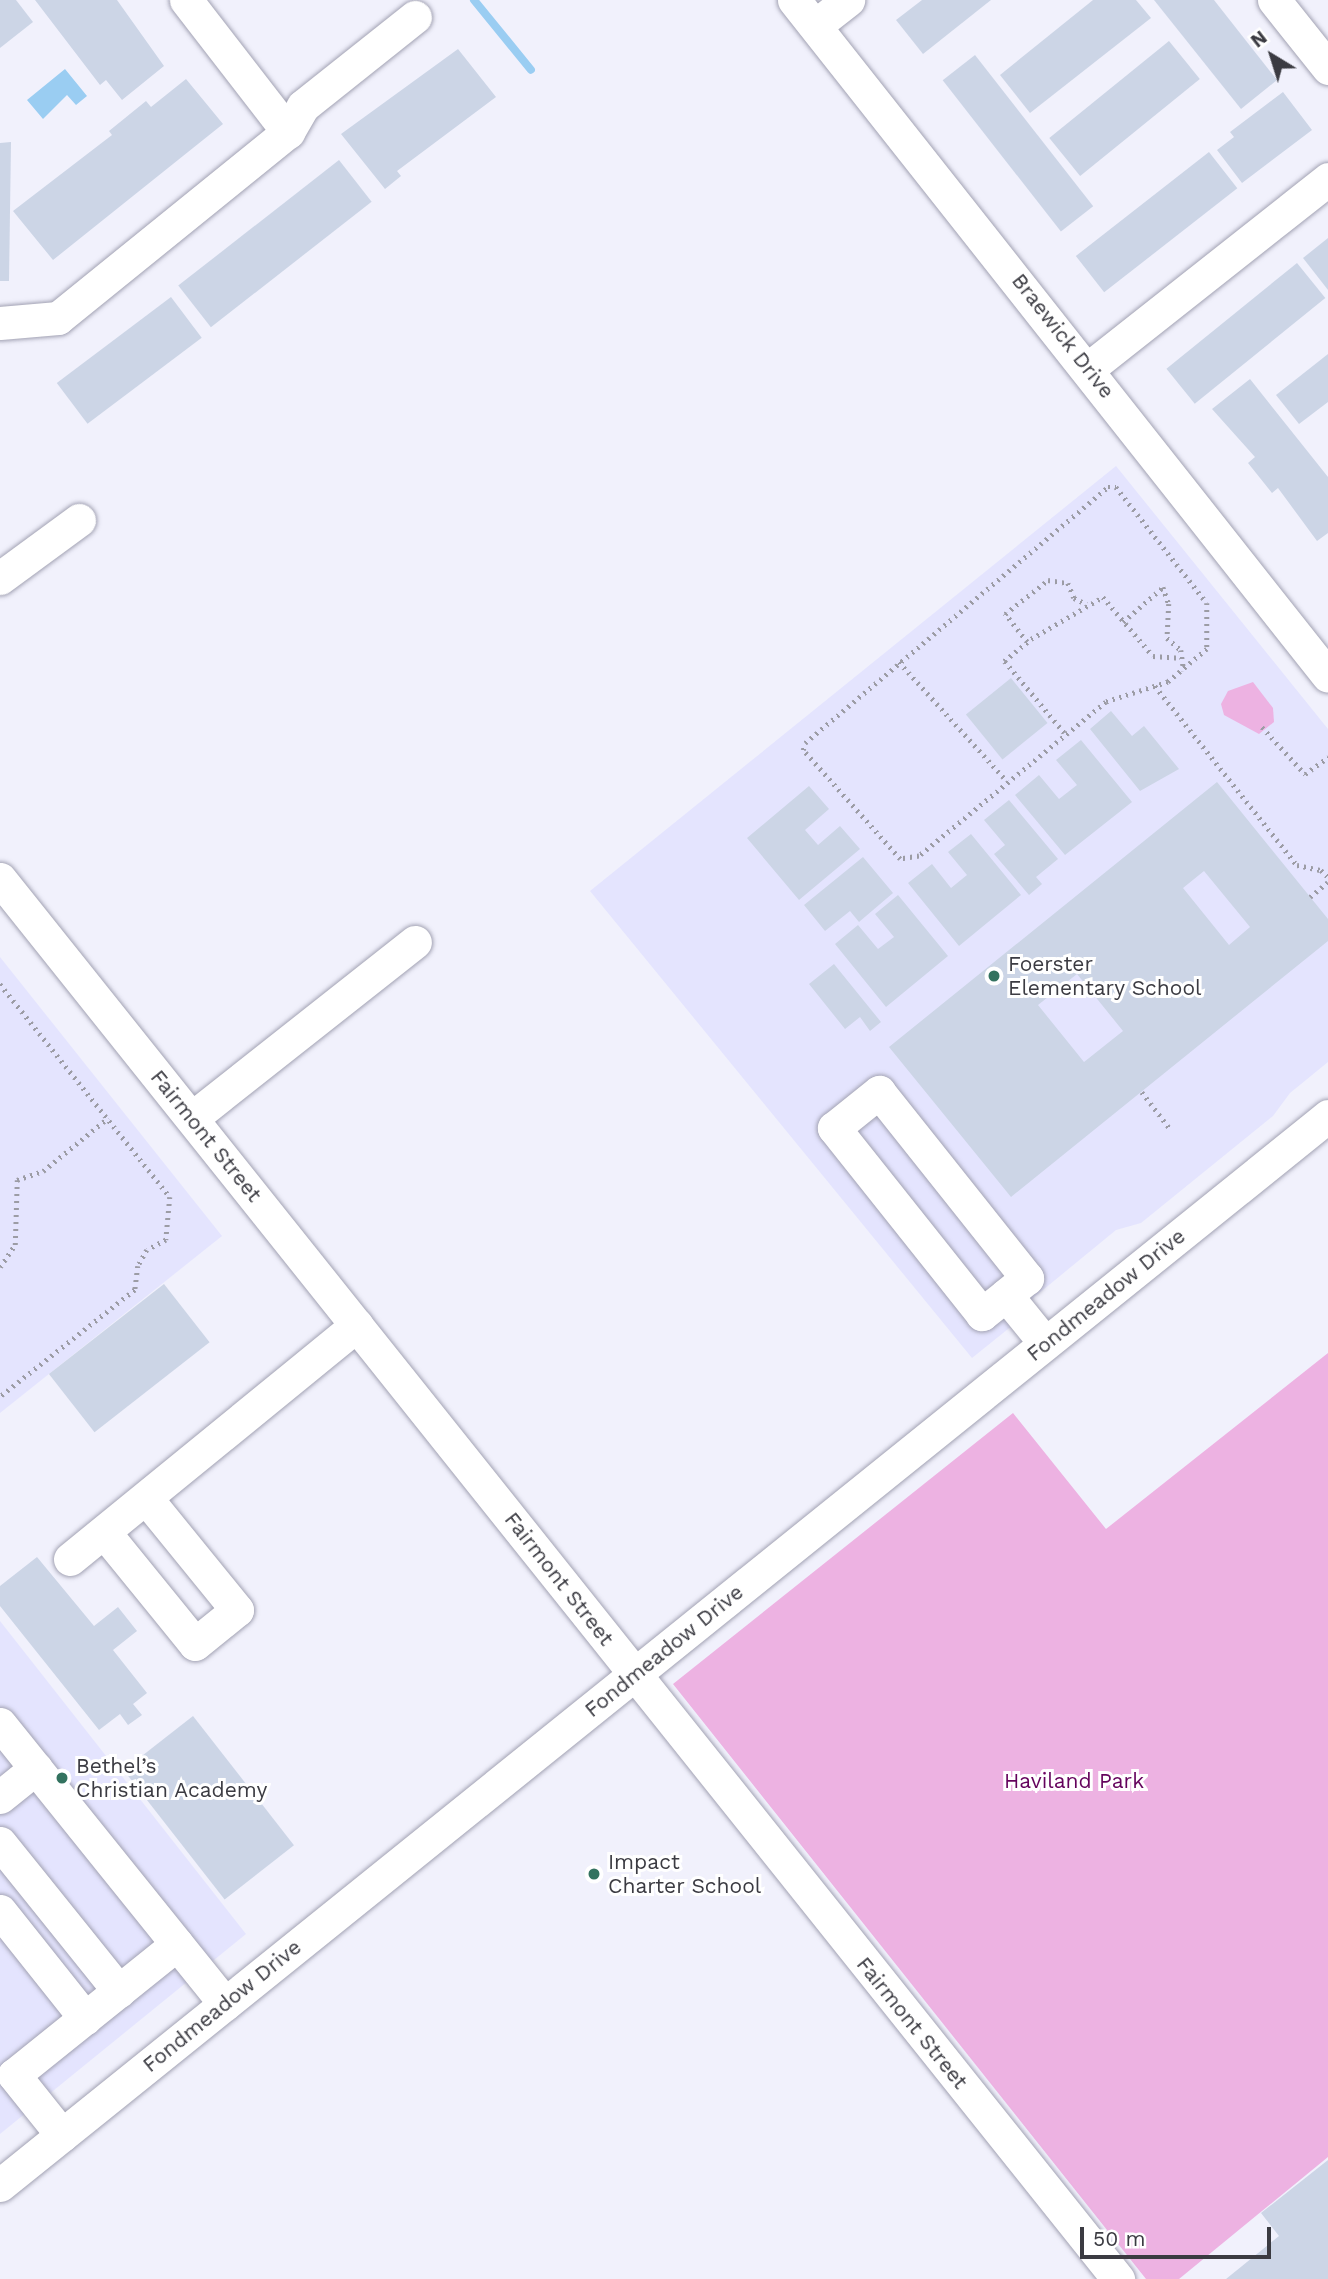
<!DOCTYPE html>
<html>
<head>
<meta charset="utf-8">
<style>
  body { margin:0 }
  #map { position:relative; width:1328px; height:2279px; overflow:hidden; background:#f1f1fc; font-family:"Work Sans",sans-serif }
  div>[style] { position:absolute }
  .built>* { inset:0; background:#e4e4fe }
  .green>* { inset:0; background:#edb2e2 }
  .water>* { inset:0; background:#9acdf2 }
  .stream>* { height:8px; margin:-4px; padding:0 4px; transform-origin:4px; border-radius:4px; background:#9acdf2 }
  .building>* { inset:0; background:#ccd5e6; transform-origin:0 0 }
  .path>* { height:4.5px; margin-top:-2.25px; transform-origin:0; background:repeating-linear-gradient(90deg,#9c9ca5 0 2px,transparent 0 7px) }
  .roads { filter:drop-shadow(0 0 2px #a2a2b3) drop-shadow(0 0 2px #a2a2b3) }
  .minor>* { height:33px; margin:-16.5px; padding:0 16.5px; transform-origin:16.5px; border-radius:16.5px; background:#fff }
  .dots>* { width:19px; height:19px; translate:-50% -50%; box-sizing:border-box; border:4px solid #fff; border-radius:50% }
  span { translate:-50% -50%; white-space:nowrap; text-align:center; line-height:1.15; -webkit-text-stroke:6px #fff; paint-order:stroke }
  .street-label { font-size:21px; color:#3b3b42 }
  .poi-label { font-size:21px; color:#3b3b42 }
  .left { translate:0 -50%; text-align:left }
  .park-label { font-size:21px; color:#64025c }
  .north { position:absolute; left:1237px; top:21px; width:70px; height:70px; -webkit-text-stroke:5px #fff; paint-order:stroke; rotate:322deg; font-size:19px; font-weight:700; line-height:28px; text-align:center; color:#3b3b42 }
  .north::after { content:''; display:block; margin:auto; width:24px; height:32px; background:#3b3b42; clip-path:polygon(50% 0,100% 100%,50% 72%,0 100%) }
  .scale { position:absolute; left:1080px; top:2227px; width:191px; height:32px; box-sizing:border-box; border:4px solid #3b3b42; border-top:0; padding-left:9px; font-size:21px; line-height:24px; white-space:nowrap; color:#3b3b42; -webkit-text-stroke:5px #fff; paint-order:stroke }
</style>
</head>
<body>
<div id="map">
  <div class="built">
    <div style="clip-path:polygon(1116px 466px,1328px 729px,1328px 1062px,1290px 1093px,1273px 1116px,1141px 1223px,1116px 1230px,1027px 1303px,1013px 1325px,972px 1358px,590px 891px)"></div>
    <div style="clip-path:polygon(0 957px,222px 1236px,0 1413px)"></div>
    <div style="clip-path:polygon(0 1621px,246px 1934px,0 2134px)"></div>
  </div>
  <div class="green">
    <div style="clip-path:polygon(1253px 682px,1273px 708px,1274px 722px,1259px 734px,1224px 715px,1221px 704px,1228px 691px)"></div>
    <div style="clip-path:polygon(1328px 1353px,1328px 2157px,1179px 2279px,1146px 2279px,673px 1684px,1013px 1413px,1106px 1529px)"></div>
  </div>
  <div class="water">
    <div style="clip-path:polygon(65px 69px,87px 96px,76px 105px,67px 95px,43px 119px,27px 100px)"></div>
  </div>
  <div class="stream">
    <div style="left:474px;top:0;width:90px;rotate:50.8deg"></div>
  </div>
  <div class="building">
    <div style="clip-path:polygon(0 0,16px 0,33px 22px,0 48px)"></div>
    <div style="clip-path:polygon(35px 0,117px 0,164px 66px,122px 100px,106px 80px,100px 85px)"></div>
    <div style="clip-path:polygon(922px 0,991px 0,923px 54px,896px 20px)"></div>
    <div style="clip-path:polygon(1093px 0,1136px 0,1151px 18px,1030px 113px,1000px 75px)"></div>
    <div style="clip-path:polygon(1154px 0,1214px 0,1277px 80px,1241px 109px)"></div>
    <div style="left:1169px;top:41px;width:49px;height:154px;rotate:51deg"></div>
    <div style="clip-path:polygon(458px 49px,496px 97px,397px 171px,401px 176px,385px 189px,341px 134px)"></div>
    <div style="left:975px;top:55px;width:192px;height:41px;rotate:52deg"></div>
    <div style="clip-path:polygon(186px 79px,223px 124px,53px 260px,13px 211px,112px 135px,109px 131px,146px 101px,151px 107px)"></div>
    <div style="clip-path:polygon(1283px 92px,1312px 130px,1242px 183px,1217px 150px,1234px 137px,1230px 132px)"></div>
    <div style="clip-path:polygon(11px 142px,9px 281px,0 281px,0 143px)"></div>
    <div style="left:1209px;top:152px;width:46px;height:169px;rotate:52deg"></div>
    <div style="left:339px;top:160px;width:53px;height:204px;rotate:52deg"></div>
    <div style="clip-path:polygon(1328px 238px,1328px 290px,1303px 258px)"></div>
    <div style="left:1297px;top:263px;width:45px;height:168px;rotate:51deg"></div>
    <div style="left:171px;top:297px;width:51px;height:143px;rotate:53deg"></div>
    <div style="clip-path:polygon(1328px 354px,1328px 402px,1299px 424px,1276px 395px)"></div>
    <div style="clip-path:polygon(1250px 379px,1328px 477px,1328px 533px,1317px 541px,1278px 488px,1272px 493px,1248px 463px,1255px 457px,1212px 409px)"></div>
    <div style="left:1011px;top:678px;width:58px;height:58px;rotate:51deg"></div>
    <div style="clip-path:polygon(1111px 711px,1132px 736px,1144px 726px,1179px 769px,1140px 791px,1090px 729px)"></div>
    <div style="clip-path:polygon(1081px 740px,1132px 802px,1065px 855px,1015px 795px,1039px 775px,1059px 799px,1077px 785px,1056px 760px)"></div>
    <div style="clip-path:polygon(evenodd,1217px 782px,1328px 919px,1328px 941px,1011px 1197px,889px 1047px,1217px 782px,1204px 871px,1250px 927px,1229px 945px,1183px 888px,1204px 871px,1217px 782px,1077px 974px,1123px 1031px,1084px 1062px,1038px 1005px,1077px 974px)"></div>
    <div style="clip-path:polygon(809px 786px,829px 809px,805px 830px,818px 845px,840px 826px,860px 849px,799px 900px,747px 838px)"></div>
    <div style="clip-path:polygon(1009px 800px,1058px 859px,1036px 877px,1042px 884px,1029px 895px,994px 854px,1005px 845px,984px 820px)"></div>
    <div style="clip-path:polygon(971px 834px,1021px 895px,959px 946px,908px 883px,932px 864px,951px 888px,967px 875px,948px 852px)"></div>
    <div style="clip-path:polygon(863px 857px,893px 893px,859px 922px,850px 911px,825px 931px,804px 905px)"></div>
    <div style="clip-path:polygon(898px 895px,948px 956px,886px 1007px,835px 944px,858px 925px,878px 949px,894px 937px,875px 914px)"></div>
    <div style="clip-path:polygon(834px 964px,881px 1022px,870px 1031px,860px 1017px,845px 1029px,809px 984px)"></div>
    <div style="left:164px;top:1284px;width:74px;height:146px;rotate:52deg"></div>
    <div style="clip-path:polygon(37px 1557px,94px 1626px,118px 1607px,137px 1631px,113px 1650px,147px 1693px,133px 1704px,142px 1715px,128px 1725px,120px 1714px,99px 1730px,0 1606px,0 1586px)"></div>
    <div style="left:193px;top:1716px;width:164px;height:88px;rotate:52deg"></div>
    <div style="clip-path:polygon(1328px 2160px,1328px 2279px,1226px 2279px,1279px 2236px,1261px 2213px)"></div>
  </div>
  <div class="path">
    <div style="left:1108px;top:487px;width:8px"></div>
    <div style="left:1116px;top:487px;width:147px;rotate:51.9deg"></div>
    <div style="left:1207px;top:603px;width:46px;rotate:90deg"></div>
    <div style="left:1207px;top:649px;width:51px;rotate:139.8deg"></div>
    <div style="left:1168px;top:682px;width:65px;rotate:162.1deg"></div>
    <div style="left:1106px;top:702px;width:242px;rotate:140.5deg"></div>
    <div style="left:919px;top:856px;width:19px;rotate:171deg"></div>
    <div style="left:900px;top:859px;width:146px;rotate:-131.7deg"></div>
    <div style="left:803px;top:750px;width:7px;rotate:-74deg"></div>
    <div style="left:805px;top:743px;width:397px;rotate:-40.2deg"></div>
    <div style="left:1123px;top:622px;width:53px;rotate:-41.2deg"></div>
    <div style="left:1163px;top:587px;width:18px;rotate:71deg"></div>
    <div style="left:1169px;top:604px;width:34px;rotate:93deg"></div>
    <div style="left:1167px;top:638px;width:18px;rotate:41deg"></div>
    <div style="left:1181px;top:650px;width:21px;rotate:82deg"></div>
    <div style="left:1027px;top:642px;width:36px;rotate:-128deg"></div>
    <div style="left:1005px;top:614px;width:55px;rotate:-38.3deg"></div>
    <div style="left:1048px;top:580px;width:20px;rotate:9deg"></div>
    <div style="left:1068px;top:583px;width:16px;rotate:68deg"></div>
    <div style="left:1074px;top:598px;width:14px;rotate:25deg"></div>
    <div style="left:899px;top:662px;width:161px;rotate:47.8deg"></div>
    <div style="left:1155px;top:686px;width:228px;rotate:51.6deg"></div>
    <div style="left:1297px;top:865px;width:25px;rotate:12deg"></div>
    <div style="left:1321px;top:870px;width:10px;rotate:45deg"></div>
    <div style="left:1262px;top:727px;width:64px;rotate:47.5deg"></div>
    <div style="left:1305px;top:774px;width:29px;rotate:-36deg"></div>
    <div style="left:1064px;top:733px;width:94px;rotate:-129.8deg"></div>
    <div style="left:1004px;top:661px;width:35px;rotate:-39deg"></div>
    <div style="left:1031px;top:639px;width:83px;rotate:-30.3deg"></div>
    <div style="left:1103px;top:597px;width:77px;rotate:49.7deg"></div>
    <div style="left:1153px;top:656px;width:26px;rotate:4deg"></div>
    <div style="left:1310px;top:897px;width:23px;rotate:-40deg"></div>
    <div style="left:0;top:984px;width:273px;rotate:51.4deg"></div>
    <div style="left:170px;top:1197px;width:43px;rotate:95.3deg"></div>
    <div style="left:166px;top:1240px;width:21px;rotate:152deg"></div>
    <div style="left:147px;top:1250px;width:18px;rotate:119deg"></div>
    <div style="left:138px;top:1266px;width:24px;rotate:97deg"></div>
    <div style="left:135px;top:1290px;width:172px;rotate:141.6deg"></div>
    <div style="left:1142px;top:1092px;width:48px;rotate:52.7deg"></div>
    <div style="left:0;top:1267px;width:27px;rotate:-56deg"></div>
    <div style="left:15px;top:1245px;width:65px;rotate:-88.2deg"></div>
    <div style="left:17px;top:1180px;width:28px;rotate:-19deg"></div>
    <div style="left:43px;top:1171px;width:84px;rotate:-39.2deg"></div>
  </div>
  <div class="roads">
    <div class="minor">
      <div style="left:186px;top:0;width:167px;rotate:52.3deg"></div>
      <div style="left:794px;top:0;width:861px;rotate:51.69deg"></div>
      <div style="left:1274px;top:0;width:87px;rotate:51.5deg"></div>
      <div style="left:816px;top:25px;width:41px;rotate:-38deg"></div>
      <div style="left:0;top:323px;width:58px;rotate:-4.9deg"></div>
      <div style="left:58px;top:318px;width:296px;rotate:-39deg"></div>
      <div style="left:288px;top:132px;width:30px;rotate:-60deg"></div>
      <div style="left:303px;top:106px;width:143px;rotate:-38.5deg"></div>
      <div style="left:1089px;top:368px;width:305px;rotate:-38.3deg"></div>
      <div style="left:0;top:578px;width:98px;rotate:-36.3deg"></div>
      <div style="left:0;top:879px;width:1792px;rotate:51.39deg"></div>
      <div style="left:879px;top:1092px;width:238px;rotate:51.5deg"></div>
      <div style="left:1027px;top:1278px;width:58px;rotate:141.3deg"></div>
      <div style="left:982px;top:1314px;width:238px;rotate:-128.5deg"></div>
      <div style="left:834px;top:1128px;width:58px;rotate:-38.7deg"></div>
      <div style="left:192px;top:1118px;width:284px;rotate:-38.3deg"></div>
      <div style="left:1006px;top:1295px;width:62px;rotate:50.9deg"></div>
      <div style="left:104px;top:1532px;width:144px;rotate:50.9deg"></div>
      <div style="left:195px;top:1644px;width:54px;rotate:-39deg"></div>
      <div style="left:237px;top:1610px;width:144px;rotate:-129.1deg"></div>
      <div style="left:70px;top:1559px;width:370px;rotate:-39.2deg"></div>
      <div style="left:0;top:1724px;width:359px;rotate:51.2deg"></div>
      <div style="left:0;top:1797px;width:46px;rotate:-38.9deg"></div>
      <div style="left:0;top:1843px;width:190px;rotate:51.2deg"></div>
      <div style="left:0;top:1911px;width:137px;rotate:51.5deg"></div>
      <div style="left:62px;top:2135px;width:77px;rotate:-128.7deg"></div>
      <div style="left:14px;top:2075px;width:209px;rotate:-38.8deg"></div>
      <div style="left:0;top:2185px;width:1705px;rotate:-38.83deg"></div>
    </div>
  </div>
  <div class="dots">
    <div style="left:994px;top:976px;background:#33725f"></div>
    <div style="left:62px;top:1778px;background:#33725f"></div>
    <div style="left:594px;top:1874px;background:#33725f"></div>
  </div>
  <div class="street-label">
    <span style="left:1063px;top:336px;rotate:52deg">Braewick Drive</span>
    <span style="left:206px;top:1136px;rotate:51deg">Fairmont Street</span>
    <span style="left:1106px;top:1295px;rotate:-39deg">Fondmeadow Drive</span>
    <span style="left:559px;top:1579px;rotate:52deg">Fairmont Street</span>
    <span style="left:664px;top:1651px;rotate:-39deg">Fondmeadow Drive</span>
    <span style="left:222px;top:2006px;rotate:-39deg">Fondmeadow Drive</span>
    <span style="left:912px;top:2023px;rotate:51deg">Fairmont Street</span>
  </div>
  <div class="poi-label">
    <span class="left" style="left:1008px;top:976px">Foerster<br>Elementary School</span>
    <span class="left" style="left:76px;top:1778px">Bethel’s<br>Christian Academy</span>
    <span class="left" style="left:608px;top:1874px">Impact<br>Charter School</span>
  </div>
  <div class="park-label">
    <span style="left:1074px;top:1781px">Haviland Park</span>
  </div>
  <div class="north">N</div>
  <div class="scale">50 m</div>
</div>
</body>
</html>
